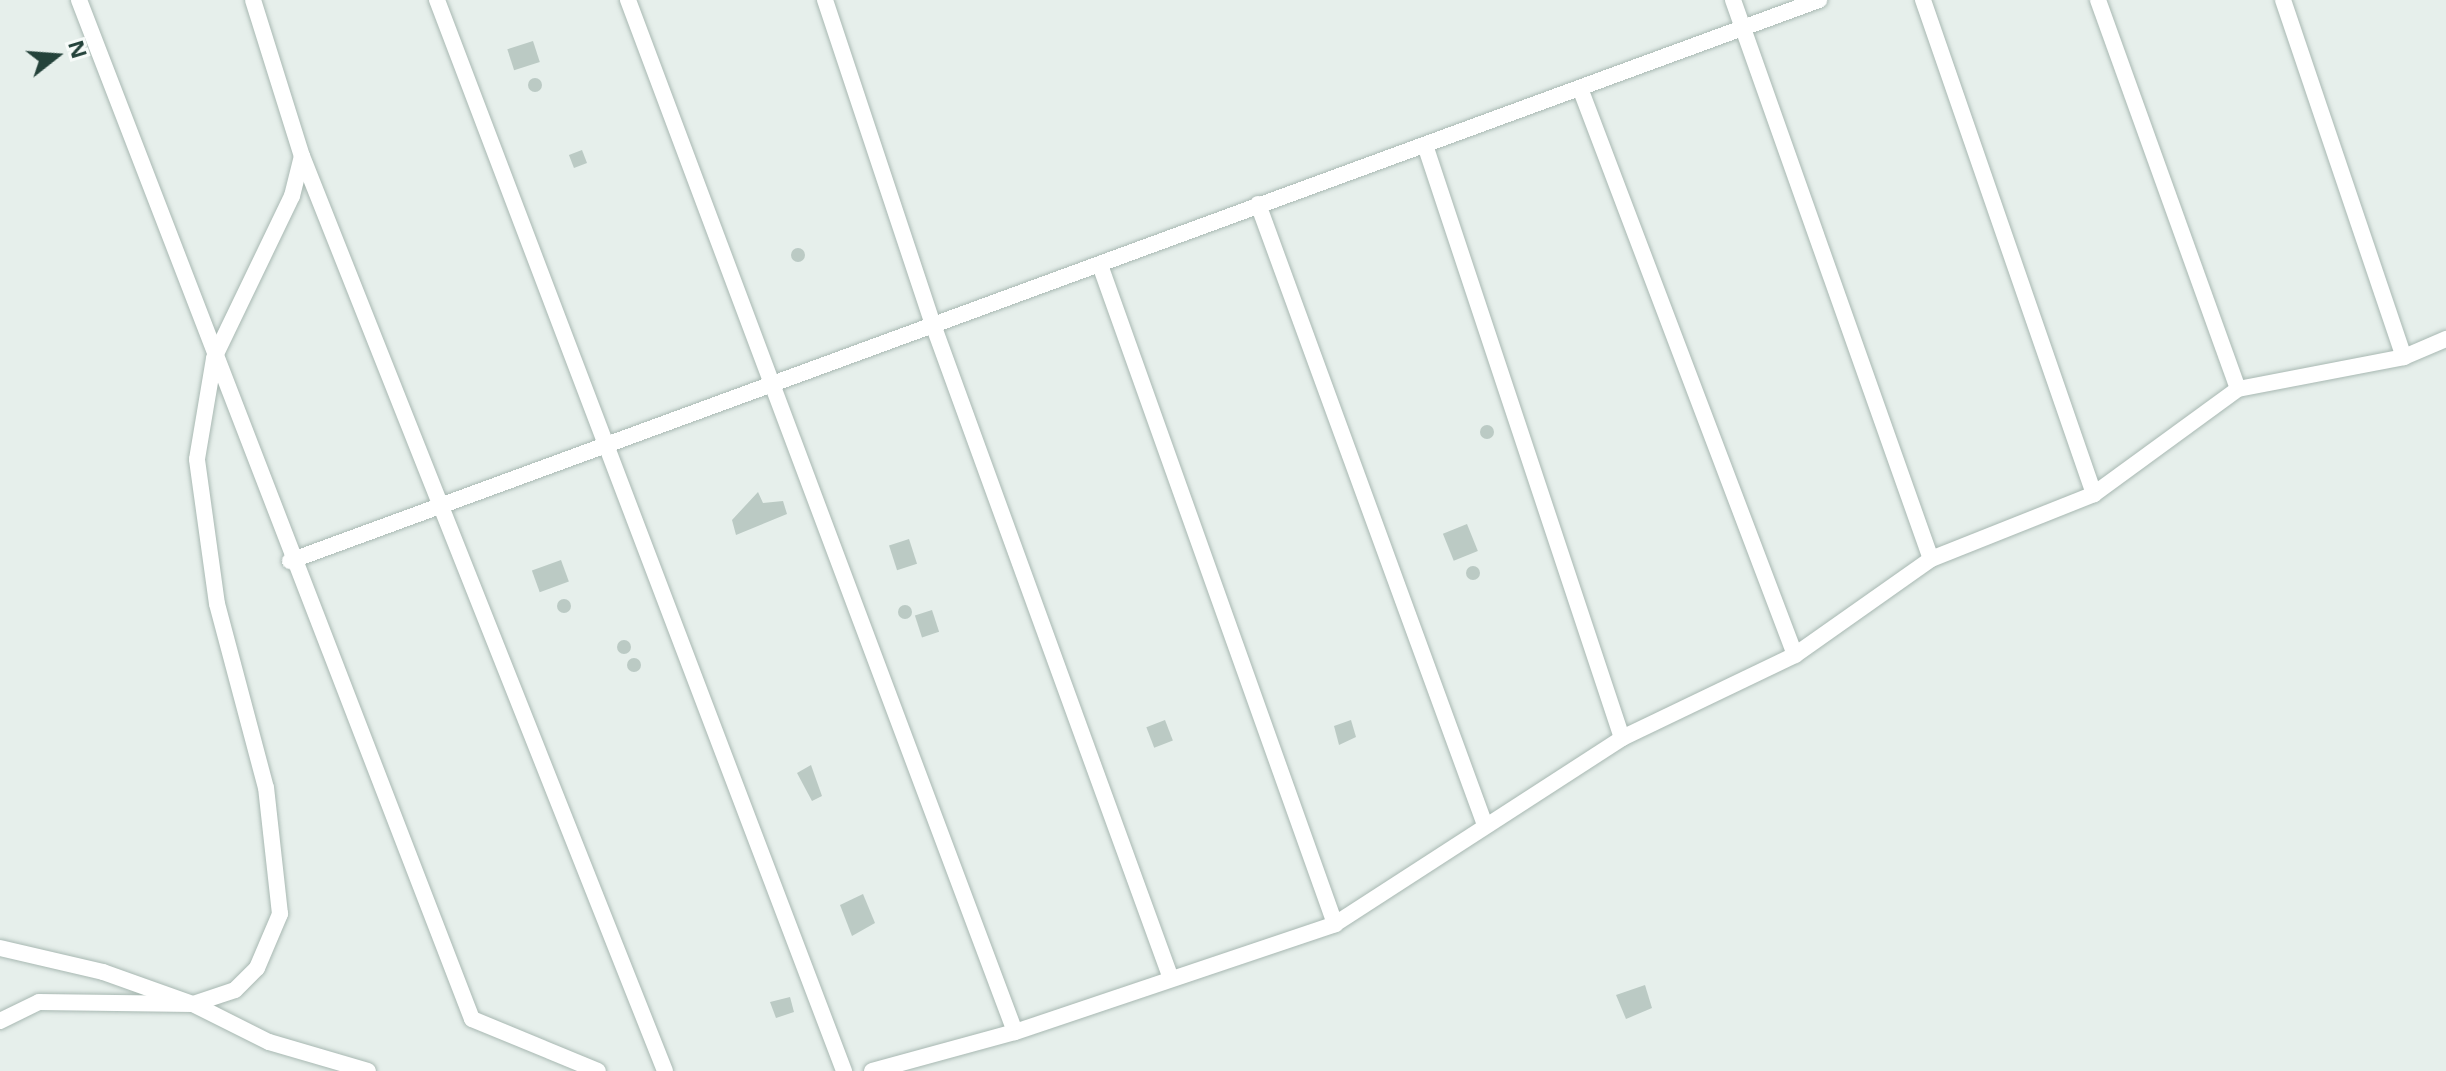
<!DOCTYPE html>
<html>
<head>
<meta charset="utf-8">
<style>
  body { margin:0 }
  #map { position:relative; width:2446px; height:1071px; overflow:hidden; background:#e6efeb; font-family:"Noto Sans",sans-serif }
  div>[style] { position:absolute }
  .building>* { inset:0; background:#bbcac4; transform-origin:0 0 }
  .round { border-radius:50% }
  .roads { filter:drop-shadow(0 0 2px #a8b8b2) drop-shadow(0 0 2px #a8b8b2) }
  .minor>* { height:16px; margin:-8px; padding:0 8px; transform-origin:8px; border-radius:8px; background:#fff }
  span { translate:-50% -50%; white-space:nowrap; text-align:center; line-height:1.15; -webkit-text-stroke:6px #f7fbf9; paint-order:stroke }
  .north { position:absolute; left:16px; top:16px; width:80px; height:80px; -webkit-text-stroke:6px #f7fbf9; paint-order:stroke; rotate:73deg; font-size:22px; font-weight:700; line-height:32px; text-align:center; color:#24423a }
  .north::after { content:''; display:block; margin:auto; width:28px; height:36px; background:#24423a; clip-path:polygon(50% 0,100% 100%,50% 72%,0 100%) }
</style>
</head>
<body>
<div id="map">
  <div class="building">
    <div style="left:533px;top:41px;width:22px;height:27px;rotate:72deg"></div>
    <div class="round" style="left:528px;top:78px;width:14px;height:14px"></div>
    <div style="left:582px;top:150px;width:14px;height:14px;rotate:69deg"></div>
    <div class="round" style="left:791px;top:248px;width:14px;height:14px"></div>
    <div class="round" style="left:1480px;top:425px;width:14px;height:14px"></div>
    <div style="clip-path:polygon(758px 492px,763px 503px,783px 501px,787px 514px,736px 535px,732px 520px)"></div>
    <div style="left:1467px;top:524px;width:29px;height:26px;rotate:68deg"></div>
    <div style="left:909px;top:539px;width:26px;height:21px;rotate:72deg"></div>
    <div style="left:561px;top:560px;width:23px;height:31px;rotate:70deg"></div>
    <div class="round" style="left:1466px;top:566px;width:14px;height:14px"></div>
    <div class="round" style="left:557px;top:599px;width:14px;height:14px"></div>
    <div class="round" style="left:898px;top:605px;width:14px;height:14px"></div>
    <div style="left:932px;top:610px;width:23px;height:18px;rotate:72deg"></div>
    <div class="round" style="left:617px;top:640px;width:14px;height:14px"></div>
    <div class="round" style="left:627px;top:658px;width:14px;height:14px"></div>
    <div style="left:1165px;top:720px;width:22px;height:20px;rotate:69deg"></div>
    <div style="clip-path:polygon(1351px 720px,1356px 737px,1339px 745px,1334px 726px)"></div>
    <div style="clip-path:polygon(811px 765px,822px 796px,812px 801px,797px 773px)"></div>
    <div style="clip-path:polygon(863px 894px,875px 923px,852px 936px,840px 905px)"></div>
    <div style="clip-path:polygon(1645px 985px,1652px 1008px,1626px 1019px,1616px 995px)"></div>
    <div style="clip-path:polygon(790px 997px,794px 1012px,776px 1018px,770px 1002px)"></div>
  </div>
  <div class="roads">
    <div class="minor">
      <div style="left:79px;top:0;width:1092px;rotate:68.91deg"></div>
      <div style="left:472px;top:1019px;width:136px;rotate:22.4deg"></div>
      <div style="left:253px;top:0;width:164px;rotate:72.6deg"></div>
      <div style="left:302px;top:156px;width:984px;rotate:68.36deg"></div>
      <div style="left:437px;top:0;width:1146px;rotate:69.19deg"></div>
      <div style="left:628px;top:0;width:1102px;rotate:69.44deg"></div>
      <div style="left:825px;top:0;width:348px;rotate:71.6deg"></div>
      <div style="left:935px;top:330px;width:687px;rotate:70.01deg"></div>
      <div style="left:1733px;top:0;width:593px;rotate:70.5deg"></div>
      <div style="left:1923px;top:0;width:523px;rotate:70.91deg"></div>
      <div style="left:2098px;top:0;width:413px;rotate:70.2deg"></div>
      <div style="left:2283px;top:0;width:377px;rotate:71.3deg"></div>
      <div style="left:1580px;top:88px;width:606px;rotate:69.23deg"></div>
      <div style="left:1425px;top:145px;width:625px;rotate:71.62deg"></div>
      <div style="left:1258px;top:204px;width:661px;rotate:69.92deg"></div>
      <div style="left:1100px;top:265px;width:700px;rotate:70.37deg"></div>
      <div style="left:290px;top:561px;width:1629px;rotate:-20.15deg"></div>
      <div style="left:0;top:948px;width:106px;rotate:13.1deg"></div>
      <div style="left:103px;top:972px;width:96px;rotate:19.6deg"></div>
      <div style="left:193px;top:1004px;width:85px;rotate:26.6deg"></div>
      <div style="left:269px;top:1042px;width:103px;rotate:16.3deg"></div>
      <div style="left:0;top:1021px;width:43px;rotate:-26deg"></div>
      <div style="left:39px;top:1002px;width:154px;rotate:0.7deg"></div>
      <div style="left:193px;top:1004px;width:44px;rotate:-18.4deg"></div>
      <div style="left:235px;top:990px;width:31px;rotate:-45deg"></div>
      <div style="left:257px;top:968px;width:59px;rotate:-66.9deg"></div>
      <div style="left:280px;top:914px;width:127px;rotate:-96.3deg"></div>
      <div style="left:266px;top:788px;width:190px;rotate:-104.9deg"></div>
      <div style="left:217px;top:604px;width:146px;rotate:-97.9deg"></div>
      <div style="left:197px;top:459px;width:102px;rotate:-80.4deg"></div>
      <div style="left:214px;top:358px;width:180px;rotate:-64.3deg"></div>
      <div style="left:292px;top:196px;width:41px;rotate:-76deg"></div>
      <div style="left:872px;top:1071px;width:148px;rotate:-15.3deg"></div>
      <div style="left:1015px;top:1032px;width:338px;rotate:-18.6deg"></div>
      <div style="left:1335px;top:924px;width:342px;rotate:-32.9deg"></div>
      <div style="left:1622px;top:738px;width:192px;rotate:-25.6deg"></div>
      <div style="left:1795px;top:655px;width:166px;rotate:-35.2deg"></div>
      <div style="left:1931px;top:559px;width:175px;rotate:-21.7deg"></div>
      <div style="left:2094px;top:494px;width:178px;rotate:-36.1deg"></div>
      <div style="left:2238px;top:389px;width:169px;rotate:-10.9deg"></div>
      <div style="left:2404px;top:357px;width:46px;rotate:-23.2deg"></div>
    </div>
  </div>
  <div class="north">N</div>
</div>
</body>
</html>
